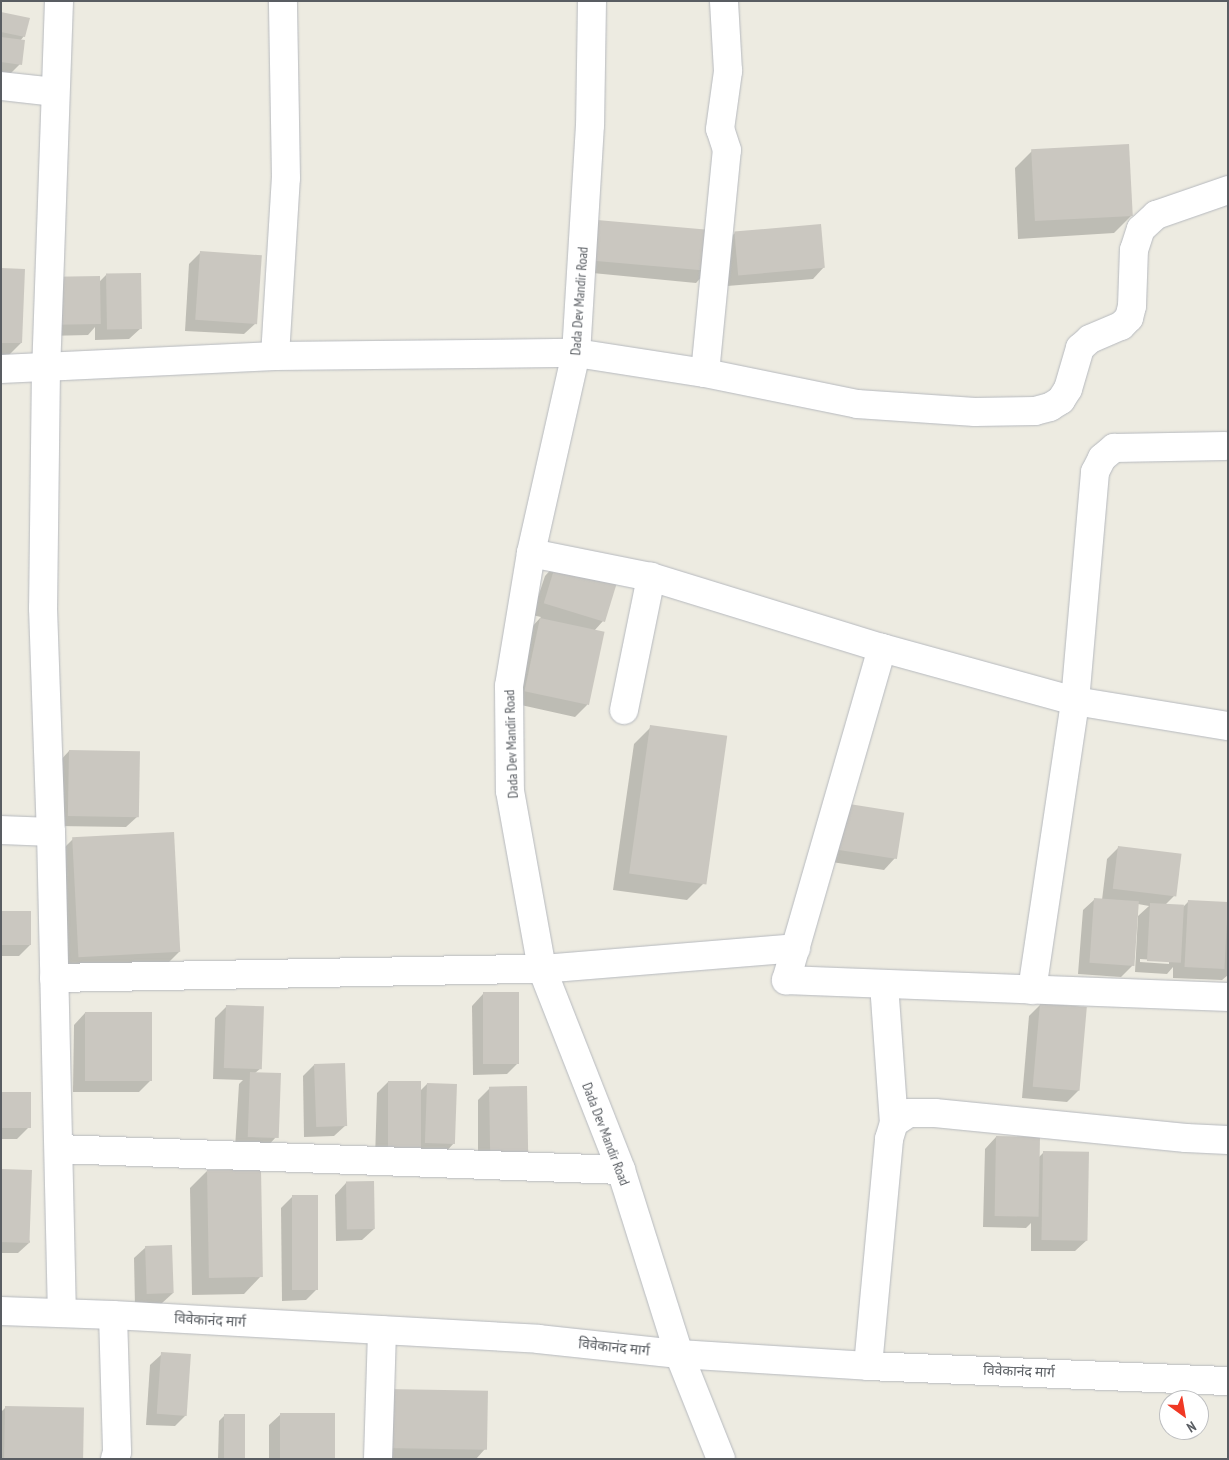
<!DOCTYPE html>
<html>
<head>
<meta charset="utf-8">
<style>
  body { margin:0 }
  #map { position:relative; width:1229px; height:1460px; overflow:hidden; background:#edebe1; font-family:"PT Sans Narrow","Noto Sans Devanagari",sans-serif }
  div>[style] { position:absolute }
  .shadow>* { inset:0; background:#0003 }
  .building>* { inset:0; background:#cac7c0; transform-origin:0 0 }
  .roads { filter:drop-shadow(0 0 1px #b6b9be) drop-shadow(0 0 1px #b6b9be) }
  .street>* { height:28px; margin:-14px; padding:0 14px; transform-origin:14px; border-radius:14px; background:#fff }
  .secondary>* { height:28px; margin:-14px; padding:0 14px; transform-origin:14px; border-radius:14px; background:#fff }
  span { translate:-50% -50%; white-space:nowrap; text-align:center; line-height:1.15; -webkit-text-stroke:4px #fff; paint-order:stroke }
  .street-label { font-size:14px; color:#595d62 }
  .frame { position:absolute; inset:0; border:2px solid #595d62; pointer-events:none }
  .north { position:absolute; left:1159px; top:1390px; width:50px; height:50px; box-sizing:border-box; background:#fff; border:1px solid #bdbec0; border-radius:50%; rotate:148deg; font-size:14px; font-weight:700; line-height:20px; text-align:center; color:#595d62 }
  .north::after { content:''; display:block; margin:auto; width:18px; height:22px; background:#f03824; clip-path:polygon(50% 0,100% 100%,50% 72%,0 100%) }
</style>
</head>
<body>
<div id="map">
  <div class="shadow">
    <div style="clip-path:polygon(1px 14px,24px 36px,20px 41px,20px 64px,9px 75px,1px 74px)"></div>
    <div style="clip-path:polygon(1032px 151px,1131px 216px,1114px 233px,1018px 239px,1015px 168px)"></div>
    <div style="clip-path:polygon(586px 233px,707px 271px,696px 283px,582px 272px)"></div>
    <div style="clip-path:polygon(735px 233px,824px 267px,813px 279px,727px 286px,723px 244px)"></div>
    <div style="clip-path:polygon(201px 252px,256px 323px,244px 334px,185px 331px,189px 264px)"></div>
    <div style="clip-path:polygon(1px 269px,21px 343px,4px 360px,1px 360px)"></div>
    <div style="clip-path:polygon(106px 275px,141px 328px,129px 339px,95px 340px,95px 327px,88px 335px,46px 336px)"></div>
    <div style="clip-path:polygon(556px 564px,603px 621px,594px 631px,587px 705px,575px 717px,512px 703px,529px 630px,541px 617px,532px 615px,545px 576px)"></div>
    <div style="clip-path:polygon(651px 727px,704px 883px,687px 900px,613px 890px,634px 744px)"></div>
    <div style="clip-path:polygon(69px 751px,138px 816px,126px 827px,57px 826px,58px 763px)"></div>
    <div style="clip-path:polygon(843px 804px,895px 858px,884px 870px,825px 861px)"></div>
    <div style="clip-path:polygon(73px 839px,180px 951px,163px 968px,63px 975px,56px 856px)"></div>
    <div style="clip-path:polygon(evenodd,1119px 847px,1174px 896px,1165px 905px,1183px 907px,1188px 902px,1228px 903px,1228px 975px,1222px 980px,1173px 978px,1173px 967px,1167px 974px,1135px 972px,1138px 916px,1149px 906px,1138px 904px,1133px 965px,1121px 977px,1078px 974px,1083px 910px,1095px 899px,1102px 900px,1107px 859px,1119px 847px,1140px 959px,1169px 961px,1169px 964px,1140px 962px,1140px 959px)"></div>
    <div style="clip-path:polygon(1px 913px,30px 945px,19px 956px,1px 956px)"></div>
    <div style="clip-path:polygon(483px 994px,518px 1063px,507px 1074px,473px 1075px,472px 1006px)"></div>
    <div style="clip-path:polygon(1040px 1005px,1079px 1090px,1067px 1102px,1022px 1098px,1029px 1016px)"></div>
    <div style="clip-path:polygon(226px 1007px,261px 1068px,255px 1073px,276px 1137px,265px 1149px,235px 1148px,239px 1084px,243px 1080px,213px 1079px,215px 1018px)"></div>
    <div style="clip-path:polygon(85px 1013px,150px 1081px,139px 1092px,73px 1092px,74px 1025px)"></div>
    <div style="clip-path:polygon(314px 1065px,346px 1125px,334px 1136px,304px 1137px,303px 1076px)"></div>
    <div style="clip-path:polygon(388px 1082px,419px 1092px,427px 1084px,454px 1143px,443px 1155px,375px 1159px,377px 1093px)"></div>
    <div style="clip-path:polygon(490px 1088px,526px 1151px,515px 1163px,478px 1163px,478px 1100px)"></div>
    <div style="clip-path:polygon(1px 1093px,28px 1128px,17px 1139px,1px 1139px)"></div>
    <div style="clip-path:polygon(996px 1137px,1039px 1157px,1044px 1152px,1087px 1240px,1075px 1251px,1031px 1251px,1031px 1223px,1026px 1228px,983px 1227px,985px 1149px)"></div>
    <div style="clip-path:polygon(1px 1171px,30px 1242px,18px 1253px,1px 1253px)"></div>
    <div style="clip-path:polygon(207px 1171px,261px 1276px,244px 1294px,192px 1295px,190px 1188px)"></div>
    <div style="clip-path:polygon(346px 1183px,374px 1229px,362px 1240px,336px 1241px,335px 1195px)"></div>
    <div style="clip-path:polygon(293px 1196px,317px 1289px,306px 1300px,282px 1301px,281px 1208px)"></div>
    <div style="clip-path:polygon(146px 1247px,173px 1293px,161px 1304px,135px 1305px,134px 1258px)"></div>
    <div style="clip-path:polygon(162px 1354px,186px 1415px,175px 1426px,146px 1425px,150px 1365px)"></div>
    <div style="clip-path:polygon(486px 1392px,485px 1449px,476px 1459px,367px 1459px)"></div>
    <div style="clip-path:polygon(5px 1408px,82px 1459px,1px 1459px,1px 1412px)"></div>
    <div style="clip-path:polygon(281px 1414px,333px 1459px,269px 1459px,269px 1425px)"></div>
    <div style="clip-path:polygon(225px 1415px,242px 1459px,218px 1459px,219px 1421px)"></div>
  </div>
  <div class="building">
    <div style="clip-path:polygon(1px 12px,30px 18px,25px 37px,1px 32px)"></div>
    <div style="clip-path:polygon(1px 37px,25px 40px,22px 65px,1px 62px)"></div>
    <div style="left:1129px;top:144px;width:72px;height:98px;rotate:87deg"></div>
    <div style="left:597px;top:220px;width:117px;height:41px;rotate:5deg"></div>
    <div style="left:821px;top:224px;width:44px;height:87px;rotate:85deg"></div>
    <div style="left:200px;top:251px;width:62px;height:69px;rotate:4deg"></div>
    <div style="clip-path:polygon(1px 268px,25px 269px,22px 343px,2px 343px)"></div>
    <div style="left:141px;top:273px;width:56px;height:35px;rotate:89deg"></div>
    <div style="left:100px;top:276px;width:48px;height:44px;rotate:89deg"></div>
    <div style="left:556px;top:563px;width:64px;height:42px;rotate:17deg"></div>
    <div style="left:540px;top:618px;width:66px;height:75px;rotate:12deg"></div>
    <div style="left:650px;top:725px;width:78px;height:150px;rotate:8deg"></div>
    <div style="left:69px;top:750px;width:71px;height:66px;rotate:1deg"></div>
    <div style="left:843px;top:803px;width:62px;height:47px;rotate:9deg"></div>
    <div style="left:174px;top:832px;width:120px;height:102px;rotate:87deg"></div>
    <div style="left:1118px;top:846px;width:64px;height:43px;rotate:7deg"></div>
    <div style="left:1094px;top:898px;width:45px;height:65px;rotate:4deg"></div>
    <div style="left:1188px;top:900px;width:40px;height:67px;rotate:3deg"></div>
    <div style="left:1150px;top:903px;width:34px;height:58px;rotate:3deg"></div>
    <div style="left:1px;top:911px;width:30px;height:34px"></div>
    <div style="left:519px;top:992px;width:72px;height:36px;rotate:90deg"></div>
    <div style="left:1040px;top:1003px;width:47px;height:84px;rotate:5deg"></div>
    <div style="left:226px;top:1005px;width:38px;height:63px;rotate:2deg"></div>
    <div style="left:85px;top:1012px;width:67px;height:69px"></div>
    <div style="left:345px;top:1063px;width:63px;height:31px;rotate:88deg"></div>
    <div style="left:250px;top:1072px;width:31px;height:65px;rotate:2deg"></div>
    <div style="left:388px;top:1081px;width:33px;height:67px"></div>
    <div style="left:427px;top:1083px;width:30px;height:60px;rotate:2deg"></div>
    <div style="left:527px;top:1086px;width:66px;height:38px;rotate:89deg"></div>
    <div style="left:1px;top:1092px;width:30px;height:36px"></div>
    <div style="left:996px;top:1136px;width:44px;height:80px;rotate:1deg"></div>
    <div style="left:1043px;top:1151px;width:46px;height:89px;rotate:1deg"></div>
    <div style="left:1px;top:1169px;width:31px;height:73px;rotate:2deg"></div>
    <div style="left:261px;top:1169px;width:108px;height:54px;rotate:89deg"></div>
    <div style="left:374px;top:1181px;width:48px;height:28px;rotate:89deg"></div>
    <div style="left:292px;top:1195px;width:26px;height:95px"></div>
    <div style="left:172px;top:1245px;width:48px;height:27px;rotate:88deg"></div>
    <div style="left:161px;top:1352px;width:30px;height:62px;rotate:4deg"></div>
    <div style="left:385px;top:1389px;width:103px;height:59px;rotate:1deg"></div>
    <div style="left:5px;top:1406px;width:79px;height:53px;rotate:1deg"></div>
    <div style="left:280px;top:1413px;width:55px;height:46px"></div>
    <div style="left:224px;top:1414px;width:21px;height:45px"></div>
  </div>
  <div class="roads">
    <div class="street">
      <div style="left:59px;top:1px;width:366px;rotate:92deg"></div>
      <div style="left:46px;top:367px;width:241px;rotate:90.7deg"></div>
      <div style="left:43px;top:608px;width:224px;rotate:88deg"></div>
      <div style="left:51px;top:832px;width:481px;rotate:88.7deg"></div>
      <div style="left:592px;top:1px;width:124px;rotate:90.9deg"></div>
      <div style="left:590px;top:125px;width:228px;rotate:93.5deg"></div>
      <div style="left:576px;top:353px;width:205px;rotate:102.7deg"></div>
      <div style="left:531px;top:553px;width:135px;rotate:99.4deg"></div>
      <div style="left:509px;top:686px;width:105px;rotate:89.5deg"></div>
      <div style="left:510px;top:791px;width:181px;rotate:79.8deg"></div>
      <div style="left:542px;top:969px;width:216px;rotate:68.5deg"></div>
      <div style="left:621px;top:1170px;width:193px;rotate:72.5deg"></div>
      <div style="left:679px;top:1354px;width:113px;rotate:68.2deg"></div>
      <div style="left:1px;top:86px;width:54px;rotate:6.3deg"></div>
      <div style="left:275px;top:356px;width:178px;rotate:-86.5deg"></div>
      <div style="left:286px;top:178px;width:177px;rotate:-91deg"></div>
      <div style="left:1px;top:369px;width:274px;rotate:-2.7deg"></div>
      <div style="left:275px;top:356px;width:301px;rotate:-0.6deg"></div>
      <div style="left:576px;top:353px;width:131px;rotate:8.8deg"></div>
      <div style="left:705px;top:373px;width:155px;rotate:11.5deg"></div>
      <div style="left:857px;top:404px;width:118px;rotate:3.9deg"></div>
      <div style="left:975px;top:412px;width:60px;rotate:-1deg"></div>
      <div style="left:1035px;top:411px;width:16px;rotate:-15deg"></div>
      <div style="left:1050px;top:407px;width:13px;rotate:-32deg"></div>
      <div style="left:1061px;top:400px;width:13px;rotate:-58deg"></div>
      <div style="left:1068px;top:389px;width:43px;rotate:-73.7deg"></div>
      <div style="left:1080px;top:348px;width:13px;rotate:-42deg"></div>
      <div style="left:1090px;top:339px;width:34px;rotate:-23deg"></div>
      <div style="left:1121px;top:326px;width:11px;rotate:-45deg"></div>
      <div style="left:1129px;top:318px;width:12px;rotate:-76deg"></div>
      <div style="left:1132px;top:306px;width:56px;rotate:-88deg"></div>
      <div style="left:1134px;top:250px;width:22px;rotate:-72deg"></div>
      <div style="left:1141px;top:229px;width:21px;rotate:-43deg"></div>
      <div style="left:1156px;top:215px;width:76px;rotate:-19.1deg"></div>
      <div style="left:705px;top:373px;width:224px;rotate:-84.4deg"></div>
      <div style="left:727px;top:150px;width:22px;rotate:-108deg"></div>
      <div style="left:720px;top:129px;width:59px;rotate:-82.1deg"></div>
      <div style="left:728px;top:71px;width:70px;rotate:-93.3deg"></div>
      <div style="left:531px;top:553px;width:122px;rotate:11.3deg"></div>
      <div style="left:651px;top:577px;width:242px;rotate:17.1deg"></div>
      <div style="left:882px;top:648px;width:200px;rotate:15.4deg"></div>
      <div style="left:1075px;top:701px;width:155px;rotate:9.3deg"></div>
      <div style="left:882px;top:648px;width:346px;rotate:106.1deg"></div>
      <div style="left:786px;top:980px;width:442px;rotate:2.2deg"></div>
      <div style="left:624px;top:710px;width:136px;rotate:-78.5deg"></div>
      <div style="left:1px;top:830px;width:50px;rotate:2.3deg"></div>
      <div style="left:54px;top:978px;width:488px;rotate:-1.1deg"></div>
      <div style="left:542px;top:969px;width:255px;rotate:-4.7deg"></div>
      <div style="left:884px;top:984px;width:139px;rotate:85.9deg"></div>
      <div style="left:1032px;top:990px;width:292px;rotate:-81.5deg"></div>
      <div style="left:1075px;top:701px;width:230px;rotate:-85deg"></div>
      <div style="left:1095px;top:472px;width:16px;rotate:-63deg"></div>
      <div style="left:1102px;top:458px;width:16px;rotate:-40deg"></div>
      <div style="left:1114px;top:448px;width:111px;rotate:-1deg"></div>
      <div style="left:59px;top:1149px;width:562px;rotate:2.14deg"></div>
      <div style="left:113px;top:1315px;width:137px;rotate:88.3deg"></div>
      <div style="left:117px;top:1452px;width:7px;rotate:106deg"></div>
      <div style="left:868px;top:1366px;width:228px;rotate:-84.7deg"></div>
      <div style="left:889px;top:1139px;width:17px;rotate:-73deg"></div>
      <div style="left:894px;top:1123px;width:18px;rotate:-34deg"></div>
      <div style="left:909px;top:1113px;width:26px"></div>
      <div style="left:935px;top:1113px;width:252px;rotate:5.7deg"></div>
      <div style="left:1186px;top:1138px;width:42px;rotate:2.7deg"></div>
      <div style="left:378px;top:1459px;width:129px;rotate:-88.2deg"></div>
    </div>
    <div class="secondary">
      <div style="left:1px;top:1311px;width:112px;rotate:2deg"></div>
      <div style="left:113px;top:1315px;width:426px;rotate:3.2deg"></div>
      <div style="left:538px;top:1339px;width:142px;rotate:6.1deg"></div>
      <div style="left:679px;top:1354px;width:189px;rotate:3.6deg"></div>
      <div style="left:868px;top:1366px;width:360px;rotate:2.4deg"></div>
    </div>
  </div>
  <div class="street-label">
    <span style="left:579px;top:301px;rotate:-86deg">Dada Dev Mandir Road</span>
    <span style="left:511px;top:744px;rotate:-92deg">Dada Dev Mandir Road</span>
    <span style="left:606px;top:1134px;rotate:69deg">Dada Dev Mandir Road</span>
    <span style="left:210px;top:1320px;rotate:3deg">विवेकानंद मार्ग</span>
    <span style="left:614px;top:1347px;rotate:6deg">विवेकानंद मार्ग</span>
    <span style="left:1019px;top:1371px;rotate:2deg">विवेकानंद मार्ग</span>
  </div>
  <div class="frame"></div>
  <div class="north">N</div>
</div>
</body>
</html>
